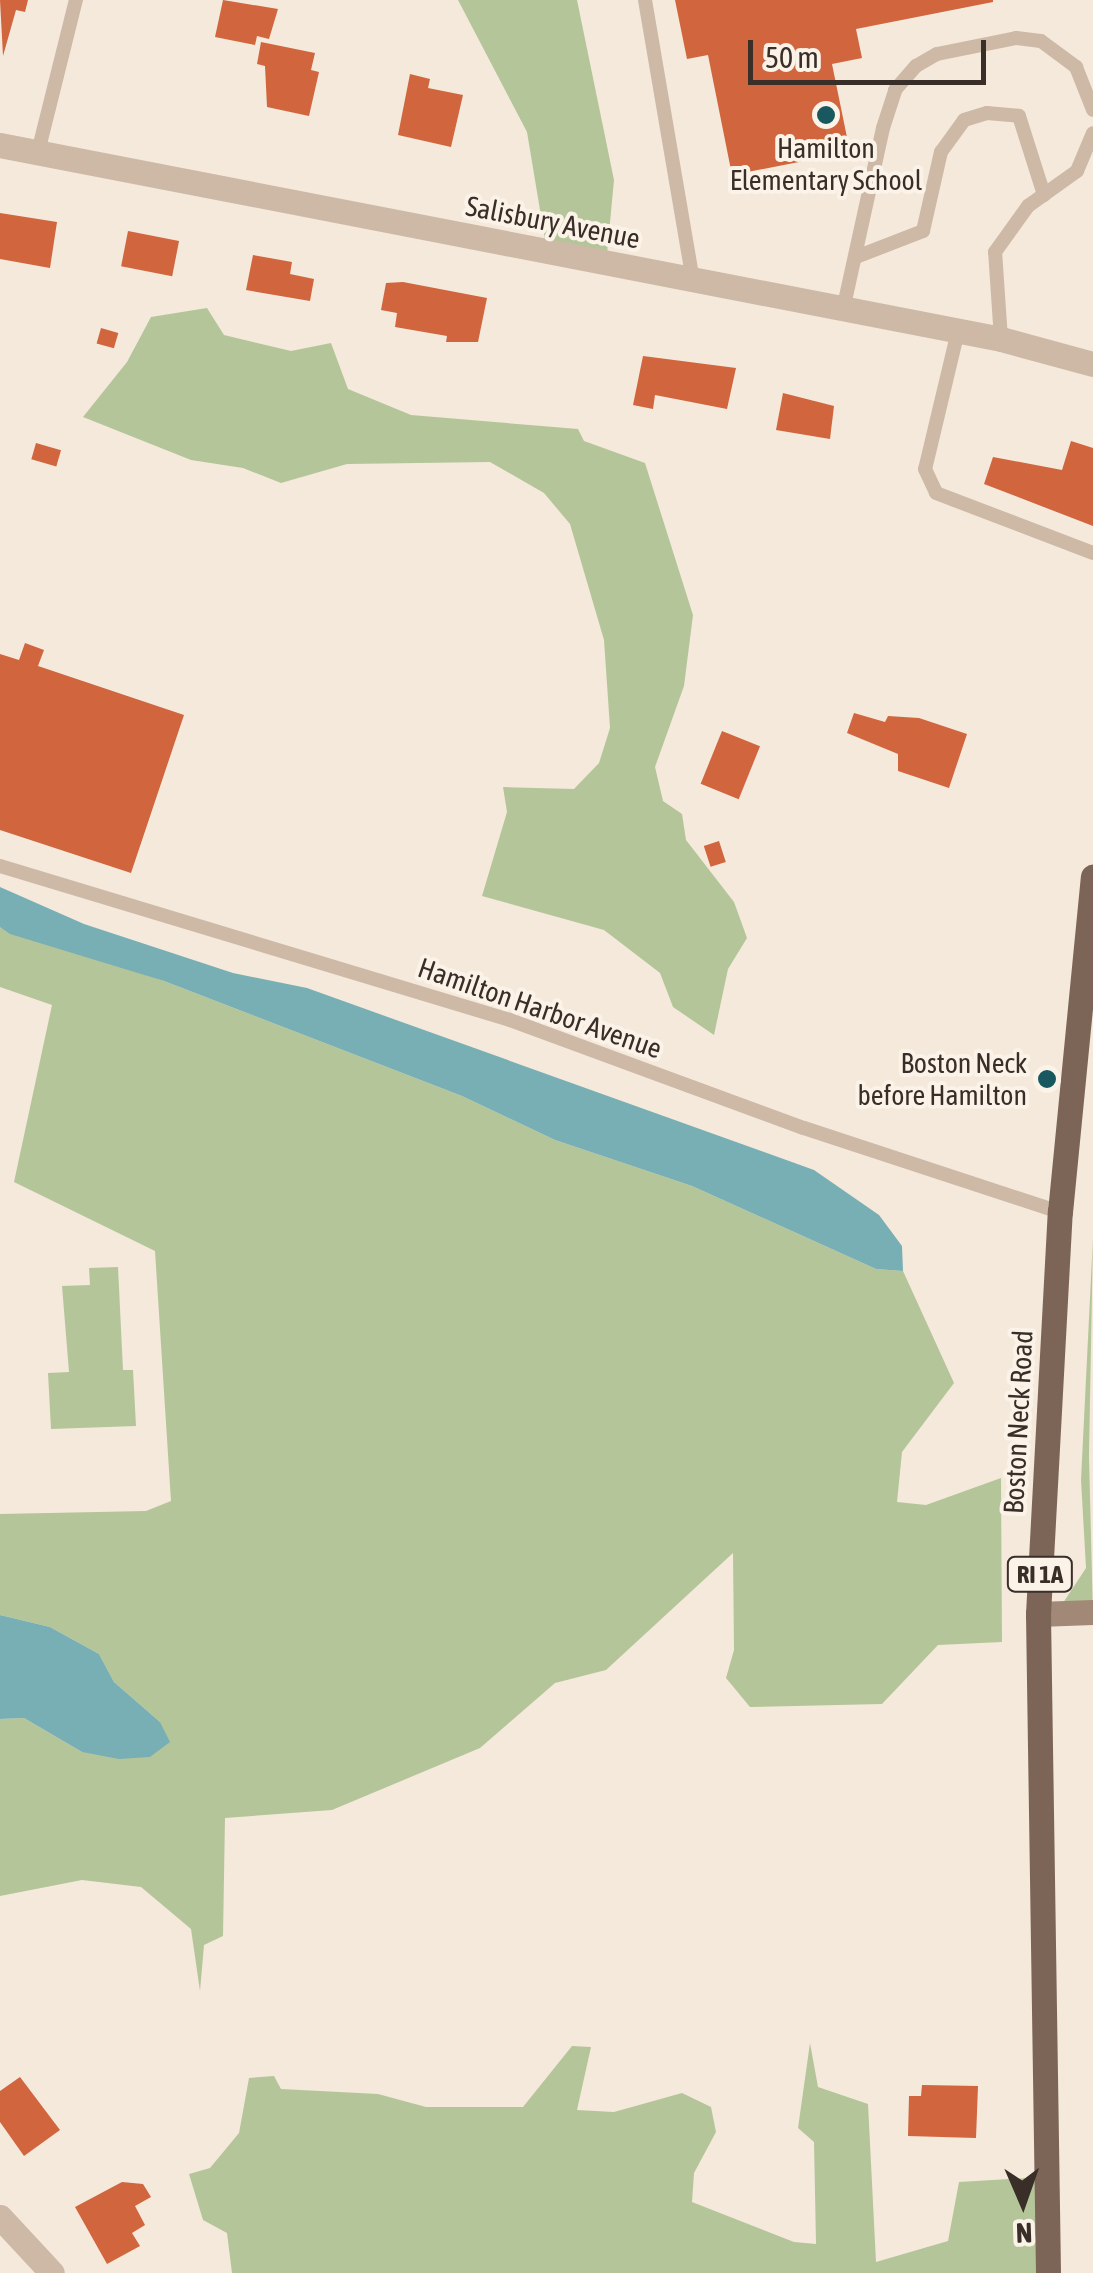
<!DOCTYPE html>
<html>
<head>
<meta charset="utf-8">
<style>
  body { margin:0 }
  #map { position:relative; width:1093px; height:2273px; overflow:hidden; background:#f4e9db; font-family:"Asap Condensed",sans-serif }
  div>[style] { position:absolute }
  .green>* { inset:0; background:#b5c59a }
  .water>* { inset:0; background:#78afb4 }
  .building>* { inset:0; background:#d0653e; transform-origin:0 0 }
  .lane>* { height:14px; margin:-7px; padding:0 7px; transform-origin:7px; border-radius:7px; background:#cdb9a6 }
  .street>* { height:25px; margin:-12.5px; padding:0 12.5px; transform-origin:12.5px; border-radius:12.5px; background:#cdb9a6 }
  .secondary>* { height:25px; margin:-12.5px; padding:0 12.5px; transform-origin:12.5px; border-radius:12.5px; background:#a18877 }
  .primary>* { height:25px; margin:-12.5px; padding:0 12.5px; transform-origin:12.5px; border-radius:12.5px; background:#7c6557 }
  .dots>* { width:28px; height:28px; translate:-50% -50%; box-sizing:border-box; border:5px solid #fbf3e8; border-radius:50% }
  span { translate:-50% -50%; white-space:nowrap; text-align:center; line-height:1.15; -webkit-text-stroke:8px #fbf3e8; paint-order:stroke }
  .shield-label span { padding:2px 8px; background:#fbf3e8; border:2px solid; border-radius:8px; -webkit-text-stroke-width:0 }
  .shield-label { font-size:25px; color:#392e28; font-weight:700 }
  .poi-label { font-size:28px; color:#392e28 }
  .right { translate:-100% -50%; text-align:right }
  .street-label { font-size:28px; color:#392e28 }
  .north { position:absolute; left:973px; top:2153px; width:100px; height:100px; -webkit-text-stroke:8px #fbf3e8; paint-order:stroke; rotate:178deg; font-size:28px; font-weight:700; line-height:40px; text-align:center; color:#392e28 }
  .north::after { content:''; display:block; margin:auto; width:35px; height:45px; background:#392e28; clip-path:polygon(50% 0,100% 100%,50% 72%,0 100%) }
  .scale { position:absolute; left:748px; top:40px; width:238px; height:45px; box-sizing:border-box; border:5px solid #392e28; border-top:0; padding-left:12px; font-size:30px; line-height:35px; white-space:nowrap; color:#392e28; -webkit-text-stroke:8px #fbf3e8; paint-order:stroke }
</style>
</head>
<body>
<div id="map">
  <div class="green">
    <div style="clip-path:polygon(458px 0,577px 0,614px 180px,607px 254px,545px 240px,527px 132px)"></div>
    <div style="clip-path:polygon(207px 308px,224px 335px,291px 351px,331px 343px,348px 389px,411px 415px,578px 429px,584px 441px,645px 463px,693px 615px,684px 686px,655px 767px,663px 801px,682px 814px,686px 840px,734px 902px,747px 938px,728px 969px,714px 1035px,673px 1007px,660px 973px,604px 930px,482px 896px,507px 812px,503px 787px,574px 789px,599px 763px,610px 728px,604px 640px,570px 524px,544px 493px,490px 462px,347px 464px,281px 483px,243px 468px,191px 460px,83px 417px,127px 362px,151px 317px)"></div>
    <div style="clip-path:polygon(0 927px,164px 981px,462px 1096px,555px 1140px,692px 1186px,876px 1269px,903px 1271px,954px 1383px,902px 1452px,897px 1502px,926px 1505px,1001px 1478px,1002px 1642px,938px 1645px,882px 1704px,750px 1707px,726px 1678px,734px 1650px,733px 1553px,606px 1670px,555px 1683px,480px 1748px,332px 1810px,225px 1818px,223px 1936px,204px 1945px,200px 1991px,191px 1929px,141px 1887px,82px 1880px,0 1896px,0 1719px,24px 1718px,82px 1752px,160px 1722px,114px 1682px,99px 1654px,50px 1627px,0 1615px,0 1514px,146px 1511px,171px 1501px,155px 1251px,14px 1182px,52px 1005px,0 987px)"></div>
    <div style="clip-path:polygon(1093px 1237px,1089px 1456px,1093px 1616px,1061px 1606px,1086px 1568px,1081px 1480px)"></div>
    <div style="clip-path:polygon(118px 1267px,123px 1370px,133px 1370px,136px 1426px,51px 1429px,48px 1373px,69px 1372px,62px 1286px,90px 1285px,89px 1268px)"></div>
    <div style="clip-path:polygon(810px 2043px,818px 2087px,868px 2104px,876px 2262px,948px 2241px,959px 2182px,1046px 2177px,1049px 2273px,232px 2273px,227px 2233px,203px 2220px,189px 2174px,210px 2168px,239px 2133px,249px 2078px,274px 2076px,281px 2089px,378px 2094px,426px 2107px,523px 2107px,572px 2046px,591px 2047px,577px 2110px,614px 2112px,682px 2093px,711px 2107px,716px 2132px,694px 2173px,692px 2202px,794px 2242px,816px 2244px,814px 2142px,798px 2128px)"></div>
  </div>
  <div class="water">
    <div style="clip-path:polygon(0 887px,84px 924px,233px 973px,307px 988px,814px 1170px,879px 1215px,902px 1246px,903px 1271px,876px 1269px,692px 1186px,555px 1140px,462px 1096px,164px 981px,10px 934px,0 927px)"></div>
    <div style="clip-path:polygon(0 1615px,50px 1627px,99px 1654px,114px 1682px,160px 1722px,170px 1742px,150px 1757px,119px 1759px,82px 1752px,24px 1718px,0 1719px)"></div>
  </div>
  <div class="building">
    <div style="clip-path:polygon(0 0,28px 0,25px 12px,16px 10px,3px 56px)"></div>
    <div style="clip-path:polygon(223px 0,278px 9px,269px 39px,257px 36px,255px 45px,215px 37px)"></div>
    <div style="clip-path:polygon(675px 0,993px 0,993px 2px,856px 29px,862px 58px,832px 64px,850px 152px,732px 175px,708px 55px,687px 59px)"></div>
    <div style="clip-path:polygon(261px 42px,315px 53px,311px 70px,319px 72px,309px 116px,267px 107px,265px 66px,257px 64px)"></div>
    <div style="clip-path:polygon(410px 74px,430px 79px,428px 88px,463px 95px,451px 147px,398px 135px)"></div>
    <div style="clip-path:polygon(0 213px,57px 222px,50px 268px,0 259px)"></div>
    <div style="left:128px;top:231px;width:52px;height:36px;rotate:11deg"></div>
    <div style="clip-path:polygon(253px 255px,292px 262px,290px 274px,314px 279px,310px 301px,246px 290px)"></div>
    <div style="clip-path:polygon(403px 282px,487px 298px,478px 342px,446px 342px,447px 336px,395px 327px,397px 313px,381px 310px,386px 283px)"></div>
    <div style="left:101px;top:328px;width:18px;height:16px;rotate:16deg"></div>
    <div style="clip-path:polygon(643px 356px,736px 368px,727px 409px,655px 395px,653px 409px,633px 405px)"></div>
    <div style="clip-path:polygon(783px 393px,834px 406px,830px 439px,776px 430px)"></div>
    <div style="clip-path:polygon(1071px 441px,1093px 448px,1093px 526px,984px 484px,993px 457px,1062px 470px)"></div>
    <div style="left:36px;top:443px;width:26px;height:17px;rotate:16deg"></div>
    <div style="clip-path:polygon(25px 643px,44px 650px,38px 666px,184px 715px,131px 873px,0 830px,0 654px,19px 660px)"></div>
    <div style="clip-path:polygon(854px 713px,885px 722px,888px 716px,919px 718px,967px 734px,949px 788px,898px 771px,898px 754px,847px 733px)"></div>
    <div style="left:722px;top:731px;width:41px;height:57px;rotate:22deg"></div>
    <div style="left:719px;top:841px;width:22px;height:16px;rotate:72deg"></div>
    <div style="clip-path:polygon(20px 2077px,60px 2130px,24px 2156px,0 2122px,0 2091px)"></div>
    <div style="clip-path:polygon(922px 2085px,978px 2086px,976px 2138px,908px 2136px,909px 2096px,921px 2096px)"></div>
    <div style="clip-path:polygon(122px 2182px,143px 2184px,151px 2197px,135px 2206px,145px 2225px,132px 2233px,140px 2246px,107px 2264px,75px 2207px)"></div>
  </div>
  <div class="lane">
    <div style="left:645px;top:0;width:284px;rotate:80.3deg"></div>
    <div style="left:38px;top:152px;width:157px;rotate:-76deg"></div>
    <div style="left:856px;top:257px;width:72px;rotate:-21.2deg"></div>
    <div style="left:923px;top:231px;width:81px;rotate:-77.2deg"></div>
    <div style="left:941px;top:152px;width:39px;rotate:-54deg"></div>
    <div style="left:964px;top:120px;width:24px;rotate:-17deg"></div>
    <div style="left:987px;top:113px;width:32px;rotate:5deg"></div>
    <div style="left:1019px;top:116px;width:83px;rotate:72.4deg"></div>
    <div style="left:843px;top:310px;width:186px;rotate:-77.6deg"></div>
    <div style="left:883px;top:128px;width:40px;rotate:-72deg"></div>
    <div style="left:895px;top:90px;width:32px;rotate:-49deg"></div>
    <div style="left:916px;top:66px;width:24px;rotate:-30deg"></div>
    <div style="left:937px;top:54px;width:81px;rotate:-11.4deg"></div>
    <div style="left:1016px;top:38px;width:25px;rotate:7deg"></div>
    <div style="left:1041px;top:41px;width:44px;rotate:36.6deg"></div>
    <div style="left:1076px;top:67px;width:46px;rotate:68.4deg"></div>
    <div style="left:958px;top:331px;width:142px;rotate:103.4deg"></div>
    <div style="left:925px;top:469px;width:26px;rotate:65deg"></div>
    <div style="left:936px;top:493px;width:168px;rotate:20.9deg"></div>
    <div style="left:1001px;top:339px;width:87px;rotate:-93.9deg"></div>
    <div style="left:995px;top:252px;width:57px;rotate:-54.3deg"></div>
    <div style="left:1028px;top:206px;width:60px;rotate:-35.5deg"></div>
    <div style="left:1077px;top:171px;width:41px;rotate:-67.2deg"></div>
    <div style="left:0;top:866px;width:533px;rotate:16.8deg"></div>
    <div style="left:510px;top:1020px;width:313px;rotate:20.2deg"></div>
    <div style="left:804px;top:1128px;width:269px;rotate:18.2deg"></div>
  </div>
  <div class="street">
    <div style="left:0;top:145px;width:1020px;rotate:10.97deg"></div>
    <div style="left:1001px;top:339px;width:95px;rotate:15.2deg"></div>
    <div style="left:0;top:2217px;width:76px;rotate:47.1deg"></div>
  </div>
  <div class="secondary">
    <div style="left:1038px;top:1614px;width:55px;rotate:-2.1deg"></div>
  </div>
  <div class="primary">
    <div style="left:1048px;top:2273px;width:659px;rotate:-90.87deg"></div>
    <div style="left:1038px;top:1614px;width:403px;rotate:-86.9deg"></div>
    <div style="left:1060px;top:1212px;width:337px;rotate:-84.4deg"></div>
  </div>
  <div class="dots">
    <div style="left:826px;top:115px;background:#19585e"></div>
    <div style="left:1047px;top:1079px;background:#19585e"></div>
  </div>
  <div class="shield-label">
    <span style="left:1040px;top:1574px">RI 1A</span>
  </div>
  <div class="poi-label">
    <span style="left:826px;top:164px">Hamilton<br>Elementary School</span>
    <span class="right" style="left:1027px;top:1079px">Boston Neck<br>before Hamilton</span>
  </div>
  <div class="street-label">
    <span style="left:553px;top:222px;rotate:11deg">Salisbury Avenue</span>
    <span style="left:540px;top:1008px;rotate:19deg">Hamilton Harbor Avenue</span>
    <span style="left:1018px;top:1422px;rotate:-87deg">Boston Neck Road</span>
  </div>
  <div class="north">N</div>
  <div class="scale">50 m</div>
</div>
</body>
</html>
